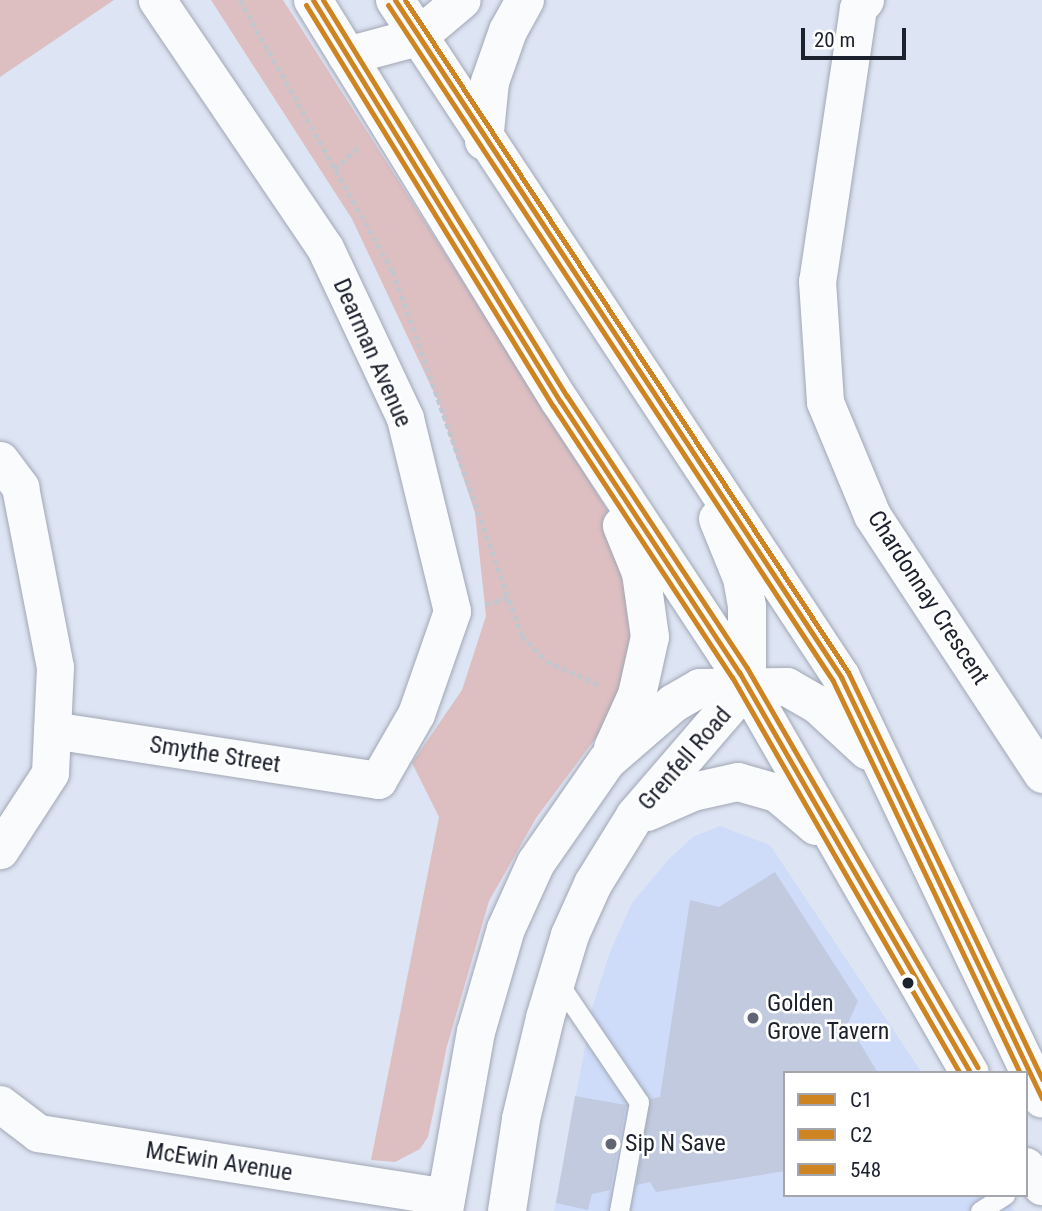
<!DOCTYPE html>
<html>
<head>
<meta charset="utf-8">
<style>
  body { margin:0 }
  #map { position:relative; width:1042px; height:1211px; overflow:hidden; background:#dde4f3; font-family:"Roboto Condensed",sans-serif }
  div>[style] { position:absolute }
  .built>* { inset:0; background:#cedbf9 }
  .green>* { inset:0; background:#ddbfc1 }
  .building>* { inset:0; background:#c2cadf }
  .path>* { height:4.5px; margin-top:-2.25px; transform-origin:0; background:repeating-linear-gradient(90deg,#c3c7cd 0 5px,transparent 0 8.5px) }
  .roads { filter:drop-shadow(0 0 2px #a1a7b4) drop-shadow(0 0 2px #a1a7b4) }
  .lane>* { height:19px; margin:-9.5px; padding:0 9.5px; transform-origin:9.5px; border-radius:9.5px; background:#fafbfd }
  .street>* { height:37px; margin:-18.5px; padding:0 18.5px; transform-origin:18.5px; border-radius:18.5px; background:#fafbfd }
  .secondary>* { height:38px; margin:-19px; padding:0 19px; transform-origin:19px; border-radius:19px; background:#fafbfd }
  .bus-1>* { height:5px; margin:-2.5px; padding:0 2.5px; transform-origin:2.5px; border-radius:2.5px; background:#cd8421 }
  .bus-2>* { height:5px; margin:-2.5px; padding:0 2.5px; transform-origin:2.5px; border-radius:2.5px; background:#cd8421 }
  .bus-3>* { height:5px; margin:-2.5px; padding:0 2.5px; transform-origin:2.5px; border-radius:2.5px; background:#cd8421 }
  .dots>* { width:19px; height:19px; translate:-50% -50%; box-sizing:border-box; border:4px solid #fff; border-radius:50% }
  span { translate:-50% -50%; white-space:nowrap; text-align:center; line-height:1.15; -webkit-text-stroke:5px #fff; paint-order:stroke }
  .street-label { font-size:24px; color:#1c212e }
  .poi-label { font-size:24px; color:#1c212e }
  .left { translate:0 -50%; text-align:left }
  .legend { position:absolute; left:783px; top:1071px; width:245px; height:126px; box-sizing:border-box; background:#fff; border:2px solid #a4a6ab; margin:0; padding:9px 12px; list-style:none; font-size:21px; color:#1c212e }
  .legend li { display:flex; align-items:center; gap:14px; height:35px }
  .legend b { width:35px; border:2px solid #a4a6ab }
  .scale { position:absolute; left:801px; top:28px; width:105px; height:32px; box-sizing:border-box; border:4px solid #1c212e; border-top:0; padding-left:9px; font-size:21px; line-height:24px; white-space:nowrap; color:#1c212e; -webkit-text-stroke:5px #fff; paint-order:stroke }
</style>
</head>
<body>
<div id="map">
  <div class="built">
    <div style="clip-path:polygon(720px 826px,770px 845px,922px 1073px,785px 1073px,785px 1195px,1004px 1195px,1014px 1211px,554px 1211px,593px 1005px,610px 952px,632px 903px,669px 859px,693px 837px)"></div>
  </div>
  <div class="green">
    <div style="clip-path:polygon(0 0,114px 0,0 77px)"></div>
    <div style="clip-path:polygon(211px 0,283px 0,563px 438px,612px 518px,637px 571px,624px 700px,536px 818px,489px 901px,447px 1046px,428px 1137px,420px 1149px,395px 1162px,371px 1160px,439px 817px,412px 763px,462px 690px,486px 616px,475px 513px,438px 401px,352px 219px)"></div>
  </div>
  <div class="building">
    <div style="clip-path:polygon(775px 872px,858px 1001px,848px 1023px,878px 1073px,785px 1073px,785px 1171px,656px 1192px,650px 1182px,636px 1185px,650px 1099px,660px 1097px,690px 900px,719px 907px)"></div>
    <div style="clip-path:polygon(575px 1096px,626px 1105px,610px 1190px,592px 1194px,588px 1210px,556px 1203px)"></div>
  </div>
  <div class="path">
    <div style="left:240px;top:0;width:311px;rotate:60.6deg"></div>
    <div style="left:393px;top:271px;width:387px;rotate:70.5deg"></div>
    <div style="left:522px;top:636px;width:35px;rotate:45deg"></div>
    <div style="left:547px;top:661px;width:60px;rotate:24.8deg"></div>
    <div style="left:335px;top:169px;width:34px;rotate:-43deg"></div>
    <div style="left:486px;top:604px;width:24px;rotate:-15deg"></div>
  </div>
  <div class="roads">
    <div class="lane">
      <div style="left:557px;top:981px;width:146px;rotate:55.9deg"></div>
      <div style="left:639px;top:1102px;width:111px;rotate:100.4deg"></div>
      <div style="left:980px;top:1211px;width:30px;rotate:-33deg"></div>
    </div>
    <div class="street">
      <div style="left:865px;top:0;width:11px;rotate:131deg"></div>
      <div style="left:858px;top:8px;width:276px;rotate:98.5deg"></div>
      <div style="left:817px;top:281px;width:121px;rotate:86.2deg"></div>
      <div style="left:825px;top:402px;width:122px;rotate:67.4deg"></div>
      <div style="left:872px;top:515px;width:310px;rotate:56.7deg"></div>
      <div style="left:0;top:460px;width:34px;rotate:53deg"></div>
      <div style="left:20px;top:487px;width:183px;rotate:79deg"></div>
      <div style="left:55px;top:667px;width:106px;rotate:92.7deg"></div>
      <div style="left:50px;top:773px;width:92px;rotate:123deg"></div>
      <div style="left:52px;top:730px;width:330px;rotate:8.7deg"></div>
      <div style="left:378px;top:780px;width:76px;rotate:-60.1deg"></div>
      <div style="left:416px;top:714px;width:109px;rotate:-70.7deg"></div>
      <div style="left:452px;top:611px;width:199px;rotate:-103.7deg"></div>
      <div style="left:405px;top:418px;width:188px;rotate:-115.2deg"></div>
      <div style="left:325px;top:248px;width:300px;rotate:-124.1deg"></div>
      <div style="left:0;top:1104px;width:48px;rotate:37.3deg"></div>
      <div style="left:38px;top:1133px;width:413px;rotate:8.9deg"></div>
    </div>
    <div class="secondary">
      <div style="left:313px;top:0;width:471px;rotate:58.4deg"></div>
      <div style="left:560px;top:401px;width:325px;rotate:56.6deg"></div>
      <div style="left:739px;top:672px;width:463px;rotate:60.1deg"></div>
      <div style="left:395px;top:0;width:811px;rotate:56.62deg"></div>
      <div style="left:841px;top:677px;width:467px;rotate:64.5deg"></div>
      <div style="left:347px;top:56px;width:73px;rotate:-15deg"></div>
      <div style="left:418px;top:37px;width:57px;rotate:-40.1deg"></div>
      <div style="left:484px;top:141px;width:59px;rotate:-84.2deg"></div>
      <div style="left:490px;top:82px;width:54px;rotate:-70.6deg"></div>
      <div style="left:508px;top:31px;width:35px;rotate:-61deg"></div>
      <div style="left:718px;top:519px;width:64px;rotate:67.9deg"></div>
      <div style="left:742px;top:578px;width:29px;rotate:80deg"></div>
      <div style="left:747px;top:607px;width:79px;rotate:90deg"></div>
      <div style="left:613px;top:748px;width:58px;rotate:-65.6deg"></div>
      <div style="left:637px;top:695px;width:59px;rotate:-77.4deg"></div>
      <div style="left:650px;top:637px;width:65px;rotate:-98deg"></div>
      <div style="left:641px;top:573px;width:51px;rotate:-112deg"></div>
      <div style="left:647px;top:812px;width:50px;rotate:-23.5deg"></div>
      <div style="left:693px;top:792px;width:46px;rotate:-12.5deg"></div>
      <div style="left:738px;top:782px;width:41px;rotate:15.8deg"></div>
      <div style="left:777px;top:793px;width:51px;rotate:40.2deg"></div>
      <div style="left:1026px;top:1167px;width:25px;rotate:50deg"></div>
      <div style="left:444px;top:1211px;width:182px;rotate:-79.9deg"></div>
      <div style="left:476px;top:1032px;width:107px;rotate:-73.8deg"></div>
      <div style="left:506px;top:929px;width:72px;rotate:-65.6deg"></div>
      <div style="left:536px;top:863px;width:124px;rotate:-55.2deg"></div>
      <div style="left:607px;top:761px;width:89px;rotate:-40.9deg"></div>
      <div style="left:674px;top:703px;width:30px;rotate:-30deg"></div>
      <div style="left:700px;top:688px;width:87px;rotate:-0.7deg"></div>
      <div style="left:787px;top:687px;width:34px;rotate:30deg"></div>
      <div style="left:817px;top:704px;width:69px;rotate:42.7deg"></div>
      <div style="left:507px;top:1211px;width:93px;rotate:-81.3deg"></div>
      <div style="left:521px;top:1119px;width:104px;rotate:-76.6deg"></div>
      <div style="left:545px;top:1018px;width:87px;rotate:-73.2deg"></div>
      <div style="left:570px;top:935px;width:56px;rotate:-65.7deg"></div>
      <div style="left:593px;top:884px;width:80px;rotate:-58.3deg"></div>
      <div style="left:635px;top:816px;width:172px;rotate:-49.3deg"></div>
    </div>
  </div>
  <div class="bus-1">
    <div style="left:313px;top:0;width:471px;rotate:58.4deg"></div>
    <div style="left:560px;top:401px;width:325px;rotate:56.6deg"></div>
    <div style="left:739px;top:672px;width:461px;rotate:60deg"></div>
    <div style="left:395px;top:0;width:811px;rotate:56.62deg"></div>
    <div style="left:841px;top:677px;width:467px;rotate:64.5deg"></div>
  </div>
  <div class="bus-2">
    <div style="left:306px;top:5px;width:471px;rotate:58.4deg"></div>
    <div style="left:553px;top:406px;width:325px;rotate:56.6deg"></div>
    <div style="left:732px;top:677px;width:457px;rotate:60.1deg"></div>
    <div style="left:388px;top:5px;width:809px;rotate:56.64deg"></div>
    <div style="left:833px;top:681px;width:434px;rotate:64.5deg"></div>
  </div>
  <div class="bus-3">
    <div style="left:323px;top:0;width:465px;rotate:58.4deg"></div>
    <div style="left:567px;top:396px;width:326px;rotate:56.5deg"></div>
    <div style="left:747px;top:668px;width:461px;rotate:60deg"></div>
    <div style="left:405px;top:0;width:805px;rotate:56.61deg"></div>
    <div style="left:848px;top:672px;width:451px;rotate:64.5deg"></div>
  </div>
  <div class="dots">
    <div style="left:908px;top:983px;background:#1c212e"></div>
    <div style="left:753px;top:1018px;background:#606573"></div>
    <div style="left:611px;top:1144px;background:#606573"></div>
  </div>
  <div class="street-label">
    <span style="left:372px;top:353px;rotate:66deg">Dearman Avenue</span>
    <span style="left:928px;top:598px;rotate:57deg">Chardonnay Crescent</span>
    <span style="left:215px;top:755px;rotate:9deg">Smythe Street</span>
    <span style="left:685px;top:759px;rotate:-49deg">Grenfell Road</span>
    <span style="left:219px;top:1162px;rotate:9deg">McEwin Avenue</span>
  </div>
  <div class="poi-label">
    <span class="left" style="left:767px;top:1018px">Golden<br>Grove Tavern</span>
    <span class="left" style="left:625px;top:1144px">Sip N Save</span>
  </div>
  <ul class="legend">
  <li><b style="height:9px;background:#cd8421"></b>C1</li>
  <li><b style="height:9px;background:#cd8421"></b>C2</li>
  <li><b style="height:9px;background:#cd8421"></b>548</li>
  </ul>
  <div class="scale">20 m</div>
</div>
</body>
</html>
